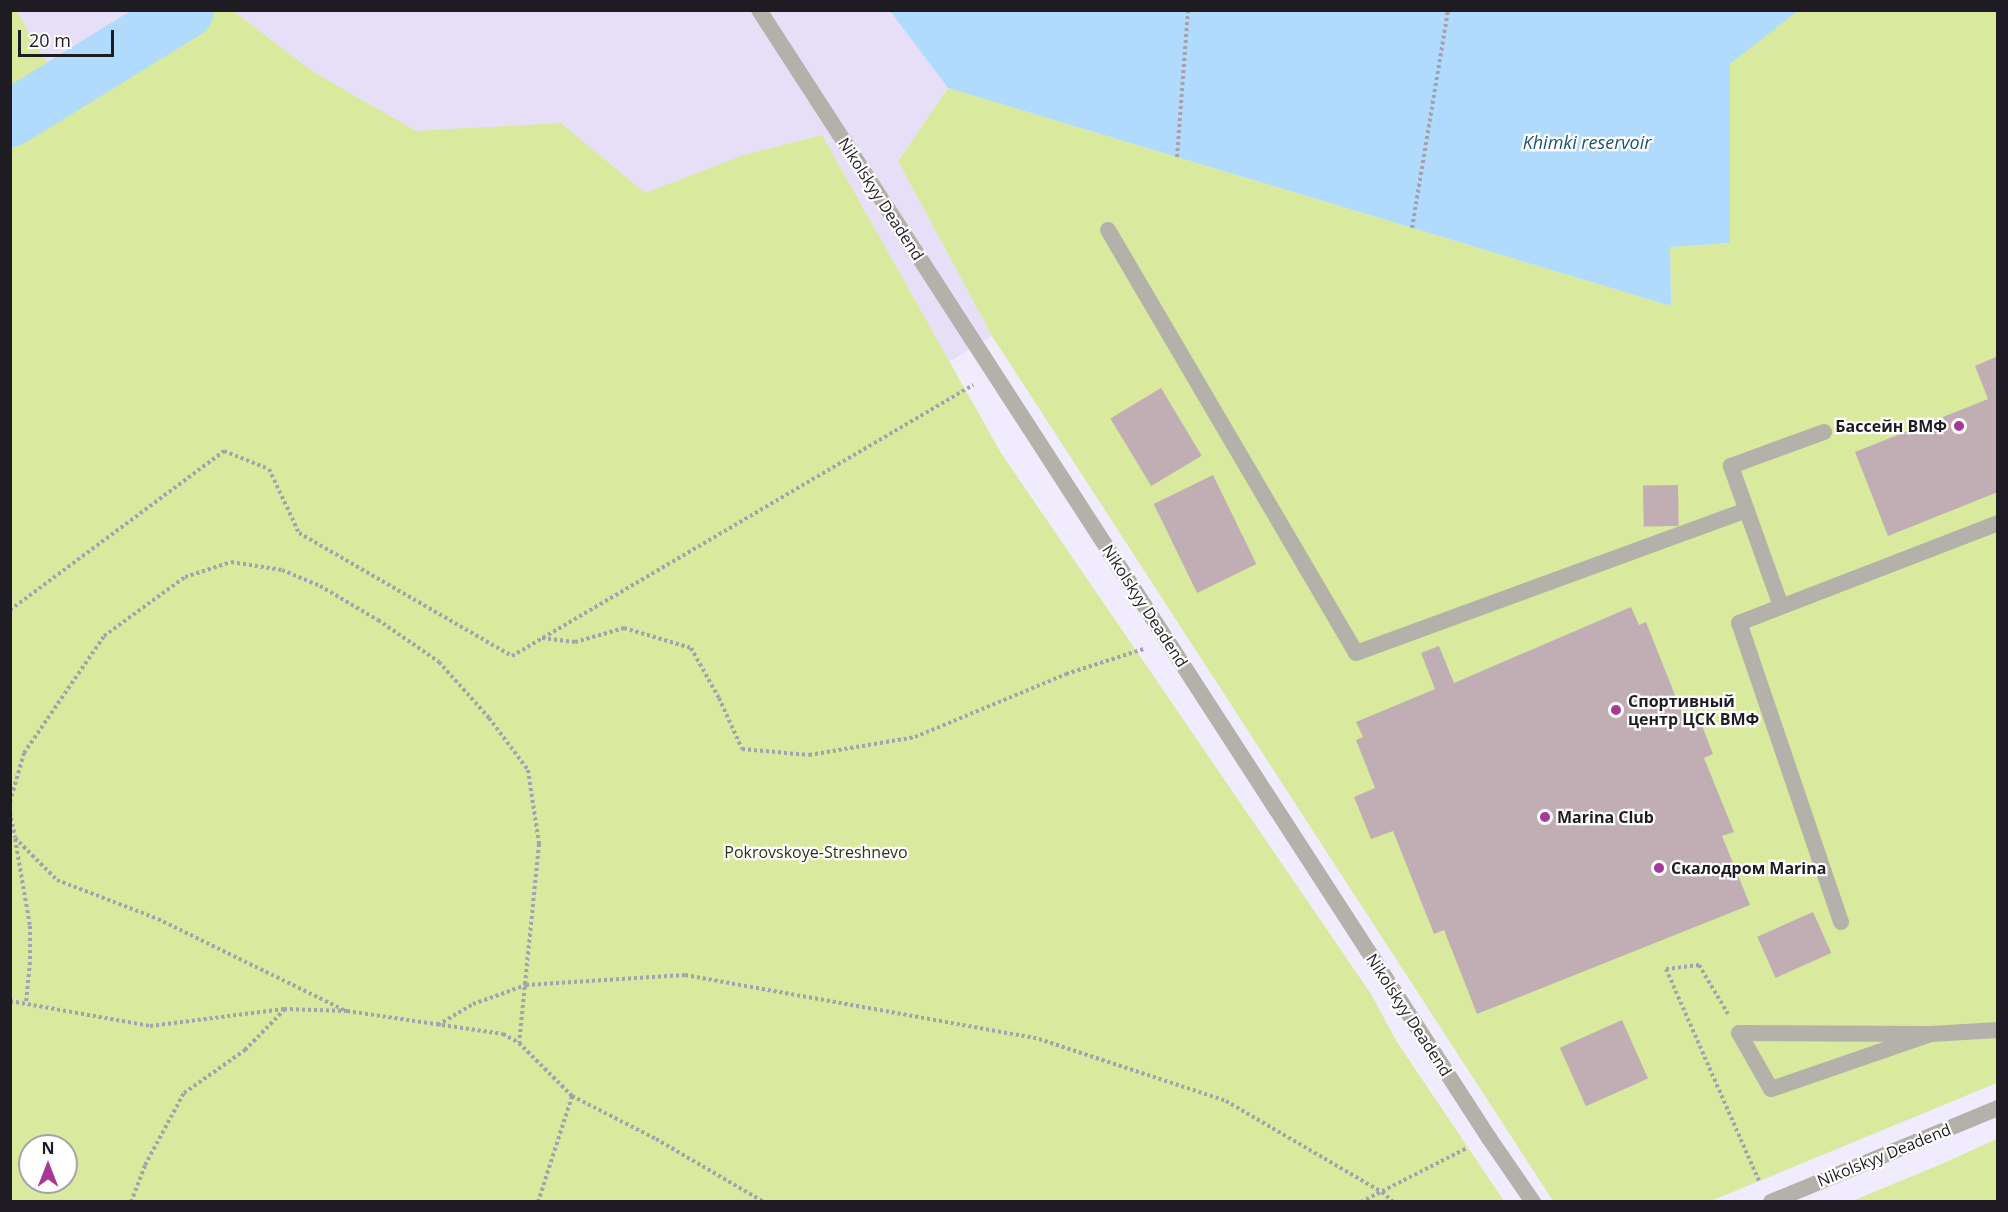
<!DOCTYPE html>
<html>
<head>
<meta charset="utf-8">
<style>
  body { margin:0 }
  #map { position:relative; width:2008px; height:1212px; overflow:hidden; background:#f1ecfd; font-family:"Open Sans",sans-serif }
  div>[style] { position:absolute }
  .built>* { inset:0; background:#e7dff7 }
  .green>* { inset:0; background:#d9ea9e }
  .water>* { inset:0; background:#b0dbfc }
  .river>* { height:57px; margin:-28.5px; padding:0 28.5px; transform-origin:28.5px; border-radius:28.5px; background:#b0dbfc }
  .building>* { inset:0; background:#c1aeb4; transform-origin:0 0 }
  .path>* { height:4px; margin-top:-2px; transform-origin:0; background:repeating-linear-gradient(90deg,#a5a1ae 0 3px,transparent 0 6px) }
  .lane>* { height:16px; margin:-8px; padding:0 8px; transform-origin:8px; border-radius:8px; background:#b3b1a9 }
  .dots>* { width:16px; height:16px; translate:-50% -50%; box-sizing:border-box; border:3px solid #fff; border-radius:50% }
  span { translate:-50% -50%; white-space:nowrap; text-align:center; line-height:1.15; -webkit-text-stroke:4.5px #fff; paint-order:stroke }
  .street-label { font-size:16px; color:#1e1c22 }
  .poi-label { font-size:16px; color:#1e1c22; font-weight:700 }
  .right { translate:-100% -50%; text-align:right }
  .left { translate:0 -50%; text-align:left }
  .park-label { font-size:16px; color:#2f3513 }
  .water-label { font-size:18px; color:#1b5276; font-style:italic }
  .frame { position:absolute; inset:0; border:12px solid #1e1c22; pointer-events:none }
  .north { position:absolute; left:18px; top:1134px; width:60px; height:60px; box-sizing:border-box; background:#fff; border:2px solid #a5a4a7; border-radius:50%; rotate:0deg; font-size:16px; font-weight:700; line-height:24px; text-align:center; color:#1e1c22 }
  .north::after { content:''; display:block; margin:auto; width:21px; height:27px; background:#a63897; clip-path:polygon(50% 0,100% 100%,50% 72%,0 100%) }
  .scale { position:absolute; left:18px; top:30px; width:96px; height:27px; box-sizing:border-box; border:3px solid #1e1c22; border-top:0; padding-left:8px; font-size:18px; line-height:21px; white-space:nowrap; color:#1e1c22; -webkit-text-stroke:4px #fff; paint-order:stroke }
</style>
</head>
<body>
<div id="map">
  <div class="built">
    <div style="clip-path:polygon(17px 11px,890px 11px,948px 88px,898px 161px,992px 336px,904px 389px,61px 87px)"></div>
  </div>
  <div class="green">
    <div style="clip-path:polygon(evenodd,232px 10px,315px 73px,416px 131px,561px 123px,645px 193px,744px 155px,822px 135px,1001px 453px,1371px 994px,1397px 1042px,1504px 1201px,11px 1201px,11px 11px,17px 11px,61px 87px,185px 11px,232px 10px,30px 1146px,66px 1146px,66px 1182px,30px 1182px,30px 1146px)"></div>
    <div style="clip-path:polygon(1798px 11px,1997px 11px,1997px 1083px,1711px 1201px,1553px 1201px,992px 336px,898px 161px,948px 88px,1671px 306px,1670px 247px,1730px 243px,1729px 64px)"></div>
    <div style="clip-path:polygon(1997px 1139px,1997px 1201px,1852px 1201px,1939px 1165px)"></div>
  </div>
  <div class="water">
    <div style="clip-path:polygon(890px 11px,1798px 11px,1730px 64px,1730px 243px,1670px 247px,1671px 306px,948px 88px)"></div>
  </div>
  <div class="river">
    <div style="left:10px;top:118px;width:206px;rotate:-31.7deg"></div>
  </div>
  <div class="building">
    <div style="clip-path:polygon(1998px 356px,1998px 492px,1888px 536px,1855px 452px,1988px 399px,1975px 366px)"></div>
    <div style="left:1161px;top:388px;width:79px;height:59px;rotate:59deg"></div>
    <div style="left:1213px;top:475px;width:99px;height:66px;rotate:64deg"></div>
    <div style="left:1678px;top:485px;width:41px;height:35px;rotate:89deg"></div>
    <div style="clip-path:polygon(1631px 607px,1639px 625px,1646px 622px,1686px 723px,1699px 718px,1713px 754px,1704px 758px,1734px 832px,1722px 836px,1750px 905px,1477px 1014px,1444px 930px,1434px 934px,1393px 831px,1371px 839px,1354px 797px,1375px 788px,1356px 740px,1363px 737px,1356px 722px,1435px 689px,1421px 653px,1439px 646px,1454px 683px)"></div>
    <div style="left:1813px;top:912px;width:45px;height:61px;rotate:66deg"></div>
    <div style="left:1622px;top:1020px;width:64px;height:68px;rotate:66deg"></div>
  </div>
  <div class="path">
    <div style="left:1177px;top:157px;width:147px;rotate:-85.7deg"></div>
    <div style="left:1412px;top:228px;width:221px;rotate:-80.6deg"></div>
    <div style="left:10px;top:610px;width:267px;rotate:-36.6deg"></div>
    <div style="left:224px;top:451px;width:48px;rotate:21.8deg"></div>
    <div style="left:269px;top:469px;width:71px;rotate:64.9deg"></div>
    <div style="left:299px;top:533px;width:246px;rotate:30deg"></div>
    <div style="left:512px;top:656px;width:535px;rotate:-30.45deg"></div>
    <div style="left:542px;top:638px;width:33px;rotate:7deg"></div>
    <div style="left:575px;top:642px;width:51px;rotate:-15.9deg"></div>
    <div style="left:624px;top:628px;width:70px;rotate:16.6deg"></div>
    <div style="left:691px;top:648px;width:57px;rotate:60.8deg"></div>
    <div style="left:719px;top:698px;width:56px;rotate:65.7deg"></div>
    <div style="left:742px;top:749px;width:67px;rotate:5.1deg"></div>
    <div style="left:809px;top:755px;width:108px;rotate:-9.6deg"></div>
    <div style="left:915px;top:737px;width:164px;rotate:-22.6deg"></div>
    <div style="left:1066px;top:674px;width:82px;rotate:-17.8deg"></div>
    <div style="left:10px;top:802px;width:51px;rotate:-74.1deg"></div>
    <div style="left:24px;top:753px;width:142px;rotate:-55.6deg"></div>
    <div style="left:104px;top:636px;width:100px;rotate:-36.1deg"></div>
    <div style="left:185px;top:577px;width:48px;rotate:-18.1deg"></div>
    <div style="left:231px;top:562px;width:52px;rotate:8.9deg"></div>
    <div style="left:282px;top:570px;width:41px;rotate:22.8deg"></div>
    <div style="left:320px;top:586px;width:67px;rotate:30.4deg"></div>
    <div style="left:378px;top:620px;width:74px;rotate:34.5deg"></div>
    <div style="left:439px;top:662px;width:75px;rotate:48.2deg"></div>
    <div style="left:489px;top:718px;width:65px;rotate:53.1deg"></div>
    <div style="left:528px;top:770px;width:75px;rotate:81.5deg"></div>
    <div style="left:539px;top:844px;width:200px;rotate:95.7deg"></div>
    <div style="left:10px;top:812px;width:26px;rotate:79deg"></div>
    <div style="left:15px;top:838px;width:59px;rotate:45deg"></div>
    <div style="left:57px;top:880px;width:108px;rotate:21.1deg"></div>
    <div style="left:158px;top:919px;width:207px;rotate:26.1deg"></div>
    <div style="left:15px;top:839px;width:88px;rotate:80.2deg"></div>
    <div style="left:30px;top:926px;width:36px;rotate:90deg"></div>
    <div style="left:30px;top:962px;width:41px;rotate:95.6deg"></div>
    <div style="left:10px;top:1001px;width:142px;rotate:10.1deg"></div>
    <div style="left:150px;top:1026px;width:135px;rotate:-7.2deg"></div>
    <div style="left:284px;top:1009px;width:63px;rotate:1.8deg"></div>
    <div style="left:347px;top:1011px;width:158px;rotate:8.4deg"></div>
    <div style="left:503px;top:1034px;width:18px;rotate:29deg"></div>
    <div style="left:519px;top:1043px;width:75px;rotate:45deg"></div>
    <div style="left:572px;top:1096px;width:94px;rotate:27.1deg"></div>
    <div style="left:656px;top:1139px;width:125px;rotate:30.3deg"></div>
    <div style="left:1728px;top:1014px;width:57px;rotate:-120.6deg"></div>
    <div style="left:1699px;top:965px;width:33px;rotate:173deg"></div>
    <div style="left:1666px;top:969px;width:232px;rotate:66.3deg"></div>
    <div style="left:438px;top:1025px;width:41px;rotate:-31deg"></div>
    <div style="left:473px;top:1004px;width:56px;rotate:-19.7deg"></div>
    <div style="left:526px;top:985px;width:159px;rotate:-3.6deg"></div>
    <div style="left:685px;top:975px;width:360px;rotate:10.2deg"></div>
    <div style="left:1039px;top:1039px;width:197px;rotate:18.3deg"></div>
    <div style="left:1226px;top:1101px;width:181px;rotate:30.3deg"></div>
    <div style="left:1382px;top:1192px;width:15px;rotate:42deg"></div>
    <div style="left:131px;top:1202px;width:40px;rotate:-69deg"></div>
    <div style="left:145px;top:1165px;width:82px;rotate:-61.6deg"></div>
    <div style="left:184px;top:1093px;width:75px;rotate:-35.2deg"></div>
    <div style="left:245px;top:1050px;width:56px;rotate:-45.7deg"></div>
    <div style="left:538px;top:1202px;width:111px;rotate:-72.2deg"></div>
    <div style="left:1361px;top:1202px;width:119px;rotate:-27deg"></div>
  </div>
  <div class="lane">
    <div style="left:759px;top:10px;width:1344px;rotate:57.09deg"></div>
    <div style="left:1489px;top:1138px;width:78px;rotate:55.5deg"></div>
    <div style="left:1108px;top:230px;width:490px;rotate:59.6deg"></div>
    <div style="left:1356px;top:653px;width:416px;rotate:-20.1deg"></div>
    <div style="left:1781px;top:606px;width:149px;rotate:-109.7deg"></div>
    <div style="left:1731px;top:466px;width:99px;rotate:-20.1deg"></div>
    <div style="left:1841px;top:922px;width:316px;rotate:-108.8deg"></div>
    <div style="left:1739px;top:623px;width:278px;rotate:-21.1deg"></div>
    <div style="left:1931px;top:1034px;width:169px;rotate:161deg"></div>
    <div style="left:1771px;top:1089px;width:64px;rotate:-119.7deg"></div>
    <div style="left:1739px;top:1033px;width:192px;rotate:0.3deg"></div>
    <div style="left:1931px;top:1034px;width:67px;rotate:-3.4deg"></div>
    <div style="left:1771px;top:1202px;width:246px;rotate:-22.5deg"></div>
  </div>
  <div class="dots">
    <div style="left:1959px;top:426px;background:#a63897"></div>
    <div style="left:1616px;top:710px;background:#a63897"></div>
    <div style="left:1545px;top:817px;background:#a63897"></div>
    <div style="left:1659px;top:868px;background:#a63897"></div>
  </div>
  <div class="street-label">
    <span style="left:881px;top:199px;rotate:57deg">Nikolskyy Deadend</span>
    <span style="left:1145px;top:606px;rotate:57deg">Nikolskyy Deadend</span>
    <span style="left:1409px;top:1015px;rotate:57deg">Nikolskyy Deadend</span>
    <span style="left:1884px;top:1155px;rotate:-22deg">Nikolskyy Deadend</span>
  </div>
  <div class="poi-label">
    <span class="right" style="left:1947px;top:426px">Бассейн ВМФ</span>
    <span class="left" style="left:1628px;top:710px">Спортивный<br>центр ЦСК ВМФ</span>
    <span class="left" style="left:1557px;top:817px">Marina Club</span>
    <span class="left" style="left:1671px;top:868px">Скалодром Marina</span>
  </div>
  <div class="park-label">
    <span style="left:816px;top:852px">Pokrovskoye-Streshnevo</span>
  </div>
  <div class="water-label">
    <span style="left:1587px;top:142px">Khimki reservoir</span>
  </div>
  <div class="frame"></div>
  <div class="north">N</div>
  <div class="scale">20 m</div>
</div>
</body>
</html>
